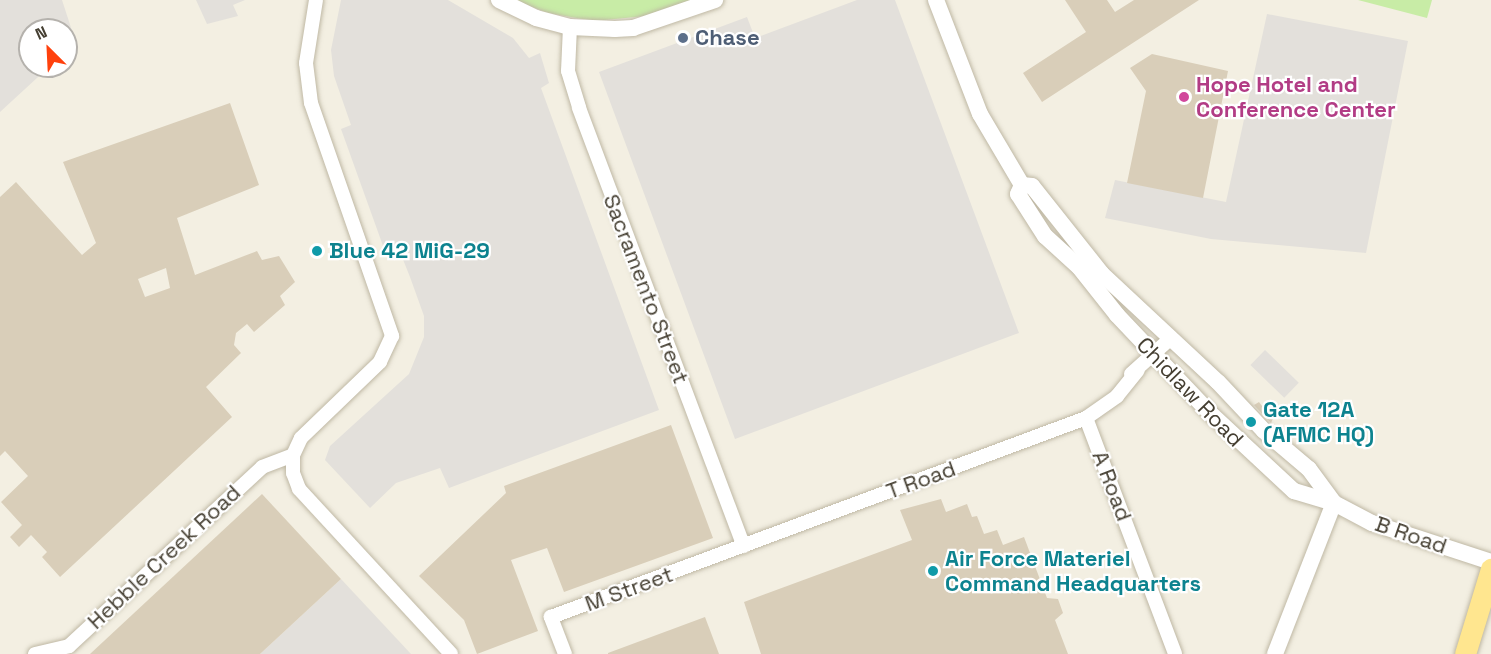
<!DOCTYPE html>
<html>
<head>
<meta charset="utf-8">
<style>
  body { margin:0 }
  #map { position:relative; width:1491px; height:654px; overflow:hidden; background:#f3efe2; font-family:"Space Grotesk",sans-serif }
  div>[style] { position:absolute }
  .green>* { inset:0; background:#c8eca6 }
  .parking>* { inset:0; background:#e3e0db; transform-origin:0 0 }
  .building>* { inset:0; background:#d9ceb9 }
  .roads { filter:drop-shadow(0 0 2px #bfb8a4) drop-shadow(0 0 2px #bfb8a4) }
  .minor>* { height:14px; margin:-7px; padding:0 7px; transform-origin:7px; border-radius:7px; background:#fff }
  .tertiary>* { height:16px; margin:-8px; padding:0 8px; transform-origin:8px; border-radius:8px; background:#fff }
  .primary>* { height:21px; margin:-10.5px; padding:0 10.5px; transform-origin:10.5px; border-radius:10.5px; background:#ffe68f }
  .dots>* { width:16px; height:16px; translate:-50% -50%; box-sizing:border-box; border:3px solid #fff; border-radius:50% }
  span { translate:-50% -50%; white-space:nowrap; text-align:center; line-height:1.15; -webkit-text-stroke:4.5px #fff; paint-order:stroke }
  .service-label { font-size:22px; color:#4e5e75; font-weight:700 }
  .left { translate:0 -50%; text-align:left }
  .hotel-label { font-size:22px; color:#b23c85; font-weight:700 }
  .culture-label { font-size:22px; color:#0d838f; font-weight:700 }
  .street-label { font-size:22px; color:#453f32 }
  .north { position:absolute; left:18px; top:18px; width:60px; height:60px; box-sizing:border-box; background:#fff; border:2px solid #b5b2ad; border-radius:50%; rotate:336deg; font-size:16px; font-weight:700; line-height:24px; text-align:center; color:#453f32 }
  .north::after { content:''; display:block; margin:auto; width:21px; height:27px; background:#ff410d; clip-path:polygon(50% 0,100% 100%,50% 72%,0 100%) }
</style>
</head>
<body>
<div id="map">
  <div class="green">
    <div style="clip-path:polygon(514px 0,693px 0,646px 16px,594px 21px,548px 13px)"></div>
    <div style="clip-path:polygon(1358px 0,1432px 0,1427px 18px)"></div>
  </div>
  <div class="parking">
    <div style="clip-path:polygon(0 0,62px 0,76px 43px,66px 52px,66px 30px,30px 30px,30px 66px,50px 66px,0 112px)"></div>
    <div style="clip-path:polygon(196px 0,245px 0,233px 5px,238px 16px,207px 24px)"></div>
    <div style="clip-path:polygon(341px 0,448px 0,513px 38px,529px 58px,540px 53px,549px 83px,541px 88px,659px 410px,449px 488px,440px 468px,396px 483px,370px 508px,325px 460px,330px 446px,409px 374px,424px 337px,424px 316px,410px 277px,400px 252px,387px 257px,341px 129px,351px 125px,334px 76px,331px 50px)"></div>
    <div style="clip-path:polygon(857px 0,895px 0,1019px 333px,735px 439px,599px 72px,747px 17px,755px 38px)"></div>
    <div style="clip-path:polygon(1267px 14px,1408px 41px,1366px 253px,1211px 239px,1105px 218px,1115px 180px,1226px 202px)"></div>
    <div style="left:1265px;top:350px;width:47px;height:21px;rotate:44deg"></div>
    <div style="clip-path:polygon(341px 579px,411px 654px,260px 654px)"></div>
  </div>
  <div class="building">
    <div style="clip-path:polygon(1065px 0,1107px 0,1115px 12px,1134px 0,1199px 0,1042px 102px,1023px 73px,1086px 32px)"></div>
    <div style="clip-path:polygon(1152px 54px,1228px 71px,1203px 198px,1127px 183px,1146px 91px,1130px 68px)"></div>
    <div style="clip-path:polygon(evenodd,230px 103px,259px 185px,177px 218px,195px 275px,257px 251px,262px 260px,279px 256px,295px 282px,280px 296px,285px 305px,254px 332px,247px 324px,236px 333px,234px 345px,241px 353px,206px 387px,232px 417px,60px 577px,42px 557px,47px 552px,31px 535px,19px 547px,10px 537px,22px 525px,1px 502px,28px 476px,5px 451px,0 456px,0 197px,16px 182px,82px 255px,96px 243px,63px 162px,230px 103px,166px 268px,170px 288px,145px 297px,138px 279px,166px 268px)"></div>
    <div style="clip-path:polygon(1259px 402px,1265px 410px,1270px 406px,1276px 412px,1271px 423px,1254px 405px)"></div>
    <div style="clip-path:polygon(671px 425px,713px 538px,564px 592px,547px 548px,511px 560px,538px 631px,477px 654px,464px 620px,419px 576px,506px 493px,504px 486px)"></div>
    <div style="clip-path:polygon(262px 494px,341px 579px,260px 654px,90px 654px)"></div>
    <div style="clip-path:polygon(941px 499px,946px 512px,967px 504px,972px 517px,977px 516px,984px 534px,997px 530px,1003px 545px,1024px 537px,1047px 598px,1058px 599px,1063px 613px,1055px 620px,1068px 654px,761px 654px,744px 602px,912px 540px,900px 510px)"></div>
    <div style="clip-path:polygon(705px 617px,719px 654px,608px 654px,608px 653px)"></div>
  </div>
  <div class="roads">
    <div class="minor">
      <div style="left:316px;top:0;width:64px;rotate:99deg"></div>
      <div style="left:306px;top:63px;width:40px;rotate:82.9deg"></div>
      <div style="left:311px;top:103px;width:247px;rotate:70.8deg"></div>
      <div style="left:392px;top:336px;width:29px;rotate:115deg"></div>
      <div style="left:380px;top:362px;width:110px;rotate:136.1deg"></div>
      <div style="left:301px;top:438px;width:19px;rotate:115deg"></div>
      <div style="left:293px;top:455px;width:18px;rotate:90deg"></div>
      <div style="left:293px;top:473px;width:17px;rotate:69deg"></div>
      <div style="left:299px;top:489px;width:224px;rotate:47.3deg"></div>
      <div style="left:570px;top:27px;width:44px;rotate:92.6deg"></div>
      <div style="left:568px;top:71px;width:39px;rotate:73deg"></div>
      <div style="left:579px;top:108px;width:468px;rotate:69.4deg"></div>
      <div style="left:1131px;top:374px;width:54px;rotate:-42deg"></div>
      <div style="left:1086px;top:418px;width:252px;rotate:69.3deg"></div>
      <div style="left:35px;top:654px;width:35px;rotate:-13deg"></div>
      <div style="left:69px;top:646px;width:263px;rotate:-42.8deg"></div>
      <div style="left:262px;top:467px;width:33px;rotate:-21deg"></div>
      <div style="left:565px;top:654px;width:40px;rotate:-111deg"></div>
      <div style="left:551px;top:617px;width:571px;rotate:-20.4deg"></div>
      <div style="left:1086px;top:418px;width:38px;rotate:-35deg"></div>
      <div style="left:1117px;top:396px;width:33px;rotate:-51deg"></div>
    </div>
    <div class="tertiary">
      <div style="left:499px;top:0;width:41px;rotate:25.9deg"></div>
      <div style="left:536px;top:18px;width:35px;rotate:15deg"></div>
      <div style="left:570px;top:27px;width:45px;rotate:2.5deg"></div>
      <div style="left:615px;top:29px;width:18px;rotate:-3deg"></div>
      <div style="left:633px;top:28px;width:87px;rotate:-18.9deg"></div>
      <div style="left:936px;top:0;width:122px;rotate:68.9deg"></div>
      <div style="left:980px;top:114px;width:82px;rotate:59.4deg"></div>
      <div style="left:1022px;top:185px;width:10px;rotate:114deg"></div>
      <div style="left:1018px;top:194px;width:50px;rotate:57.3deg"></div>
      <div style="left:1045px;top:236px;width:46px;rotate:42.4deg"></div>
      <div style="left:1079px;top:267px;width:61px;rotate:51.6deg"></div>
      <div style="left:1117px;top:315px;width:135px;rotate:46.5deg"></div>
      <div style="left:1210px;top:413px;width:115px;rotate:42.9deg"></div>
      <div style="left:1294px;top:491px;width:42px;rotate:16.7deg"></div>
      <div style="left:1334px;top:503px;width:43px;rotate:27.8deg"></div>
      <div style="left:1372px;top:523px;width:125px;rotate:18.1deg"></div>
      <div style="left:1022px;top:185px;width:10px;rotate:6deg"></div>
      <div style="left:1032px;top:186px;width:112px;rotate:51.5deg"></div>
      <div style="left:1102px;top:274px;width:158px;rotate:43deg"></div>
      <div style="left:1218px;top:382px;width:67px;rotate:46.8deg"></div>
      <div style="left:1264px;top:431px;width:59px;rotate:40.2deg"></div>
      <div style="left:1309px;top:469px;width:42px;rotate:53.7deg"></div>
      <div style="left:1275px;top:654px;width:162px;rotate:-68.7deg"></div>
    </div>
    <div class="primary">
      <div style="left:1465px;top:654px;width:89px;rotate:-73deg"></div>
    </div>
  </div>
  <div class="dots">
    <div style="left:683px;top:38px;background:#5c6f8a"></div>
    <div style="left:1184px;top:97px;background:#d1479c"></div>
    <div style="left:317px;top:251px;background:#0f9aa8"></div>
    <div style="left:1251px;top:422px;background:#0f9aa8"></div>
    <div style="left:933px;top:571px;background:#0f9aa8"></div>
  </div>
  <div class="service-label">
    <span class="left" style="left:695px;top:38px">Chase</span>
  </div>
  <div class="hotel-label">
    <span class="left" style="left:1196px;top:97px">Hope Hotel and<br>Conference Center</span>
  </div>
  <div class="culture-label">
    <span class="left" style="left:329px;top:251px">Blue 42 MiG-29</span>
    <span class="left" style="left:1263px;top:422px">Gate 12A<br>(AFMC HQ)</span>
    <span class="left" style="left:945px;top:571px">Air Force Materiel<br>Command Headquarters</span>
  </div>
  <div class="street-label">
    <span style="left:646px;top:289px;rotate:69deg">Sacramento Street</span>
    <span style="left:1190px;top:392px;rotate:46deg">Chidlaw Road</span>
    <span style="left:921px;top:480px;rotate:-20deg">T Road</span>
    <span style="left:1112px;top:486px;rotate:69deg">A Road</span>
    <span style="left:1411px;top:535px;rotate:19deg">B Road</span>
    <span style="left:164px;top:557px;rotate:-43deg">Hebble Creek Road</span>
    <span style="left:629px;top:589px;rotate:-20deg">M Street</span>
  </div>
  <div class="north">N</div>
</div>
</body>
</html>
